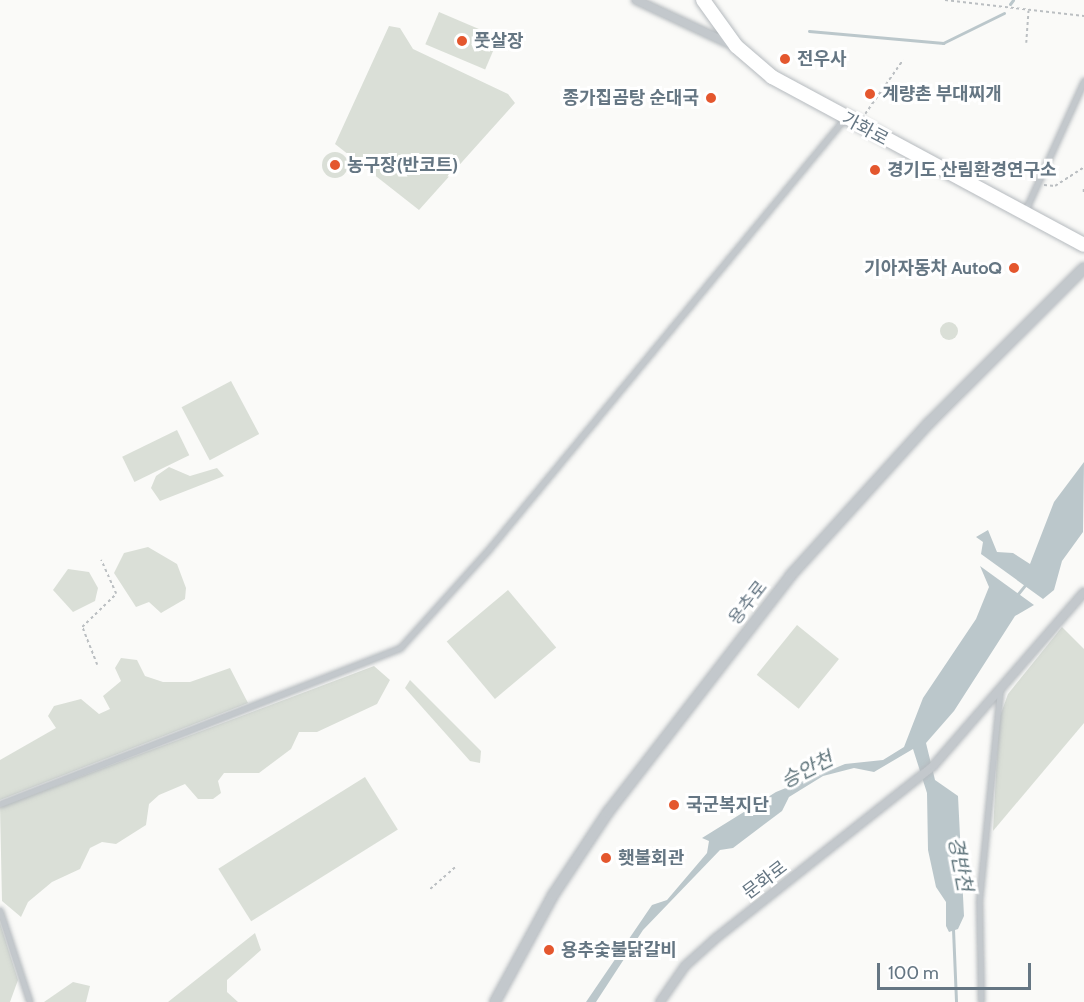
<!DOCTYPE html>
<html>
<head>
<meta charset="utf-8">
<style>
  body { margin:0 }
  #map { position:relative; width:1084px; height:1002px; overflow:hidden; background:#fafaf8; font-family:Cabin,"Noto Sans KR",sans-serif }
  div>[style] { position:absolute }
  .green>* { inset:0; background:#dadfd7; transform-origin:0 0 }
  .round { border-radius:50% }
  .water>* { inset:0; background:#bbc7cb }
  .stream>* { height:3px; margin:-1.5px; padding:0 1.5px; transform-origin:1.5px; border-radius:1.5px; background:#bbc7cb }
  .path>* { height:1.5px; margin-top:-0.75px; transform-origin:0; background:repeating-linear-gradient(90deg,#bbbfc2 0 3px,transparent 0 6px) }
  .roads { filter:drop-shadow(0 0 2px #b5babe) drop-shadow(0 0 2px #b5babe) }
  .service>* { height:4.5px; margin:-2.25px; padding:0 2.25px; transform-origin:2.25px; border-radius:2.25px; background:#c3c8cc }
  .minor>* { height:8px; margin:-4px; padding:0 4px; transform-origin:4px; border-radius:4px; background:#c3c8cc }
  .tertiary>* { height:10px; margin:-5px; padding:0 5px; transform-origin:5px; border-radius:5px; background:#c3c8cc }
  .primary>* { height:14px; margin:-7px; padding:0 7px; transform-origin:7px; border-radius:7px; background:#fff }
  .dots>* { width:16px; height:16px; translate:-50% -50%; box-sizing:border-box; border:3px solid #fff; border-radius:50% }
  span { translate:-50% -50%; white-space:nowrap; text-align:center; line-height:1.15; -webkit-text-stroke:6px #fff; paint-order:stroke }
  .poi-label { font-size:18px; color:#657683; font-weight:700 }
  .left { translate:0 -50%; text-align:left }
  .right { translate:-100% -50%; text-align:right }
  .street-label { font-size:18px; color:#657683 }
  .water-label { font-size:20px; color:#60757c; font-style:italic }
  .scale { position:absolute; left:877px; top:963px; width:154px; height:27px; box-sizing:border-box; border:3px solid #657683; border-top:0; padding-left:8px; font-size:18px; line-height:21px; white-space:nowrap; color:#657683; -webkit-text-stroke:4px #fff; paint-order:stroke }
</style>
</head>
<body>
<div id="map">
  <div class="green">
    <div style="left:439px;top:12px;width:65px;height:35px;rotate:23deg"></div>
    <div style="clip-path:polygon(389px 26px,400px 28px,413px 49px,508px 94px,515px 103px,419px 210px,335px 144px)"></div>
    <div class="round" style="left:322px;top:152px;width:26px;height:26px"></div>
    <div class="round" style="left:940px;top:322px;width:18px;height:18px"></div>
    <div style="left:231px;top:381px;width:60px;height:56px;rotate:62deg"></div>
    <div style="left:177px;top:430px;width:28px;height:61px;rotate:64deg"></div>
    <div style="clip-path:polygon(169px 467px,190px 476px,217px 468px,224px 476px,160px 501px,151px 488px,156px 476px)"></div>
    <div style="clip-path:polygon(148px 547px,177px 564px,186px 588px,185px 599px,161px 613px,149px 602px,136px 607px,114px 573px,124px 553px)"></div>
    <div style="clip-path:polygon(68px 569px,89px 572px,98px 588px,95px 601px,73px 612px,53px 590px)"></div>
    <div style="left:508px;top:590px;width:75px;height:80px;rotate:50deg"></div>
    <div style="left:797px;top:625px;width:54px;height:64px;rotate:39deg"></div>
    <div style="clip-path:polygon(1062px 627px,1084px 649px,1084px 723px,993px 831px,999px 719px,1008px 694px)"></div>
    <div style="clip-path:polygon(121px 658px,137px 660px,145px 676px,163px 682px,190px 682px,230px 668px,248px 703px,0 800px,0 760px,56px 728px,48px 716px,54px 706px,81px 699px,99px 714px,110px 709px,103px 696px,121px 681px,115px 668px)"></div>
    <div style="clip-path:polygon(374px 666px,390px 680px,377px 704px,317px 732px,299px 732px,291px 749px,259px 773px,224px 773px,218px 781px,221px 793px,213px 799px,198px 799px,185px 784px,159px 795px,149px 804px,146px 825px,116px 844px,102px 842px,90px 848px,80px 869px,52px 882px,28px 902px,21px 917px,2px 901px,0 807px)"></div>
    <div style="clip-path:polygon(410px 680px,481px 751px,480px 763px,470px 761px,405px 688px)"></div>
    <div style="left:365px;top:777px;width:62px;height:173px;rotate:58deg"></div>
    <div style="clip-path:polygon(0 923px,18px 980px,10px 1002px,0 1002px)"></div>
    <div style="clip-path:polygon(255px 933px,261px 950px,227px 980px,227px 992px,238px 1002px,168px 1002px)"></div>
    <div style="clip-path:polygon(73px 982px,90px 986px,86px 1002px,44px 1002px)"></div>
  </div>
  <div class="water">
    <div style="clip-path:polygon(1084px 462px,1083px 532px,1062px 561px,1054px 590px,1043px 599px,981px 554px,983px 542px,976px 537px,988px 530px,997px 552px,1013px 553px,1030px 564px,1054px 502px)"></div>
    <div style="clip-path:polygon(980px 566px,1034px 605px,1015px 616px,954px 711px,926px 743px,935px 780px,958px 796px,964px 916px,958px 929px,949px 932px,946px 926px,946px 902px,936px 887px,928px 850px,927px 793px,913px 749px,874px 772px,854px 768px,823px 776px,789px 797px,782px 811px,733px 848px,720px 850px,643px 930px,596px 1002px,586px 1002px,652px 905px,667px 900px,707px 853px,709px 841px,702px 838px,776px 792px,845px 764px,883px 760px,904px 747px,923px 698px,976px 619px,989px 587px)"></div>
  </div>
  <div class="stream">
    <div style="left:1010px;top:4px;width:5px;rotate:-53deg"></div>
    <div style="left:809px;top:31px;width:135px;rotate:5.1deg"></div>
    <div style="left:943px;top:43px;width:68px;rotate:-26.2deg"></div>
    <div style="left:1017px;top:595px;width:14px;rotate:-51deg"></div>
    <div style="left:953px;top:929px;width:73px;rotate:87.6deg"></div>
  </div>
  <div class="path">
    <div style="left:945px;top:0;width:140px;rotate:6.6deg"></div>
    <div style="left:1026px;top:43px;width:32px;rotate:-86deg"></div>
    <div style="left:865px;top:114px;width:66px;rotate:-54.9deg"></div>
    <div style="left:1044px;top:185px;width:11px;rotate:5deg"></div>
    <div style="left:1055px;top:186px;width:35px;rotate:-33deg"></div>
    <div style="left:1084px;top:189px;width:5px;rotate:90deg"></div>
    <div style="left:97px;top:665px;width:41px;rotate:-111.5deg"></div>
    <div style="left:82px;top:627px;width:47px;rotate:-44.1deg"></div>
    <div style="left:116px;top:594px;width:37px;rotate:-114deg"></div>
    <div style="left:430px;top:889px;width:33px;rotate:-41deg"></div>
  </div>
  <div class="roads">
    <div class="service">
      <div style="left:1025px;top:211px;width:143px;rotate:-65.6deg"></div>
      <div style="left:0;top:804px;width:429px;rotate:-21.3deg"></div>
      <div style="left:400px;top:648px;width:133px;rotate:-48deg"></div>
      <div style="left:489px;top:549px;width:559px;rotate:-50.44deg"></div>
      <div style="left:0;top:910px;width:97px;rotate:71.9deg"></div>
      <div style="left:981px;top:1002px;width:101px;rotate:-91.1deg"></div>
      <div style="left:979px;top:901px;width:211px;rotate:-84.3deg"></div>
    </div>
    <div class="minor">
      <div style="left:636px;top:0;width:108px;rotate:25.1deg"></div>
      <div style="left:660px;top:1002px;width:44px;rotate:-55.2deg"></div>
      <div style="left:685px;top:966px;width:40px;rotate:-42deg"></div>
      <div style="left:715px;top:939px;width:278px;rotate:-38.4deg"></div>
      <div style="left:933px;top:766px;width:230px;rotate:-49deg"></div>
    </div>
    <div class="tertiary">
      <div style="left:495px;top:1002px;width:122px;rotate:-61.5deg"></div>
      <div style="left:553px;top:895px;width:100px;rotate:-56.5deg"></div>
      <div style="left:608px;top:812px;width:299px;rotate:-52.3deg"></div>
      <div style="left:791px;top:575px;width:205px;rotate:-47.8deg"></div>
      <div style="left:929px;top:423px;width:219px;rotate:-45deg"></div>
    </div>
    <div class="primary">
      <div style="left:703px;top:0;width:57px;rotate:54.3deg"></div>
      <div style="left:736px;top:46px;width:48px;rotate:40.7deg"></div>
      <div style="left:772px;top:77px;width:354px;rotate:28.3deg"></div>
    </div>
  </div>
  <div class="dots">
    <div style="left:462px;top:41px;background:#e4572e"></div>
    <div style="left:785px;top:59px;background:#e4572e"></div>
    <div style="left:870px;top:94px;background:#e4572e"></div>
    <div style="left:711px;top:98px;background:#e4572e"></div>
    <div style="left:335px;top:165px;background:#e4572e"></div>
    <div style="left:875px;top:170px;background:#e4572e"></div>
    <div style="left:1014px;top:268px;background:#e4572e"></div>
    <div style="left:674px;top:805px;background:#e4572e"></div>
    <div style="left:606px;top:858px;background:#e4572e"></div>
    <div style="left:549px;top:950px;background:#e4572e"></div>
  </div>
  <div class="poi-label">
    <span class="left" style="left:474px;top:41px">풋살장</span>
    <span class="left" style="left:797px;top:59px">전우사</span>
    <span class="left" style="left:882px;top:94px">계량촌 부대찌개</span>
    <span class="right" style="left:699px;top:98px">종가집곰탕 순대국</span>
    <span class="left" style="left:347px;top:165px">농구장(반코트)</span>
    <span class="left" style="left:887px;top:170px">경기도 산림환경연구소</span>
    <span class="right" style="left:1002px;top:268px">기아자동차 AutoQ</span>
    <span class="left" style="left:686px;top:805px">국군복지단</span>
    <span class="left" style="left:618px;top:858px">횃불회관</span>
    <span class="left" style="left:561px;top:950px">용추숯불닭갈비</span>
  </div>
  <div class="street-label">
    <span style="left:865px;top:129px;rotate:28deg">가화로</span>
    <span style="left:748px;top:603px;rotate:-52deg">용추로</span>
    <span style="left:765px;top:880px;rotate:-37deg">문화로</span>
  </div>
  <div class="water-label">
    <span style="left:807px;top:770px;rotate:-27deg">승안천</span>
    <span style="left:960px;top:864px;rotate:79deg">경반천</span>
  </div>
  <div class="scale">100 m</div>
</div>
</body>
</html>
